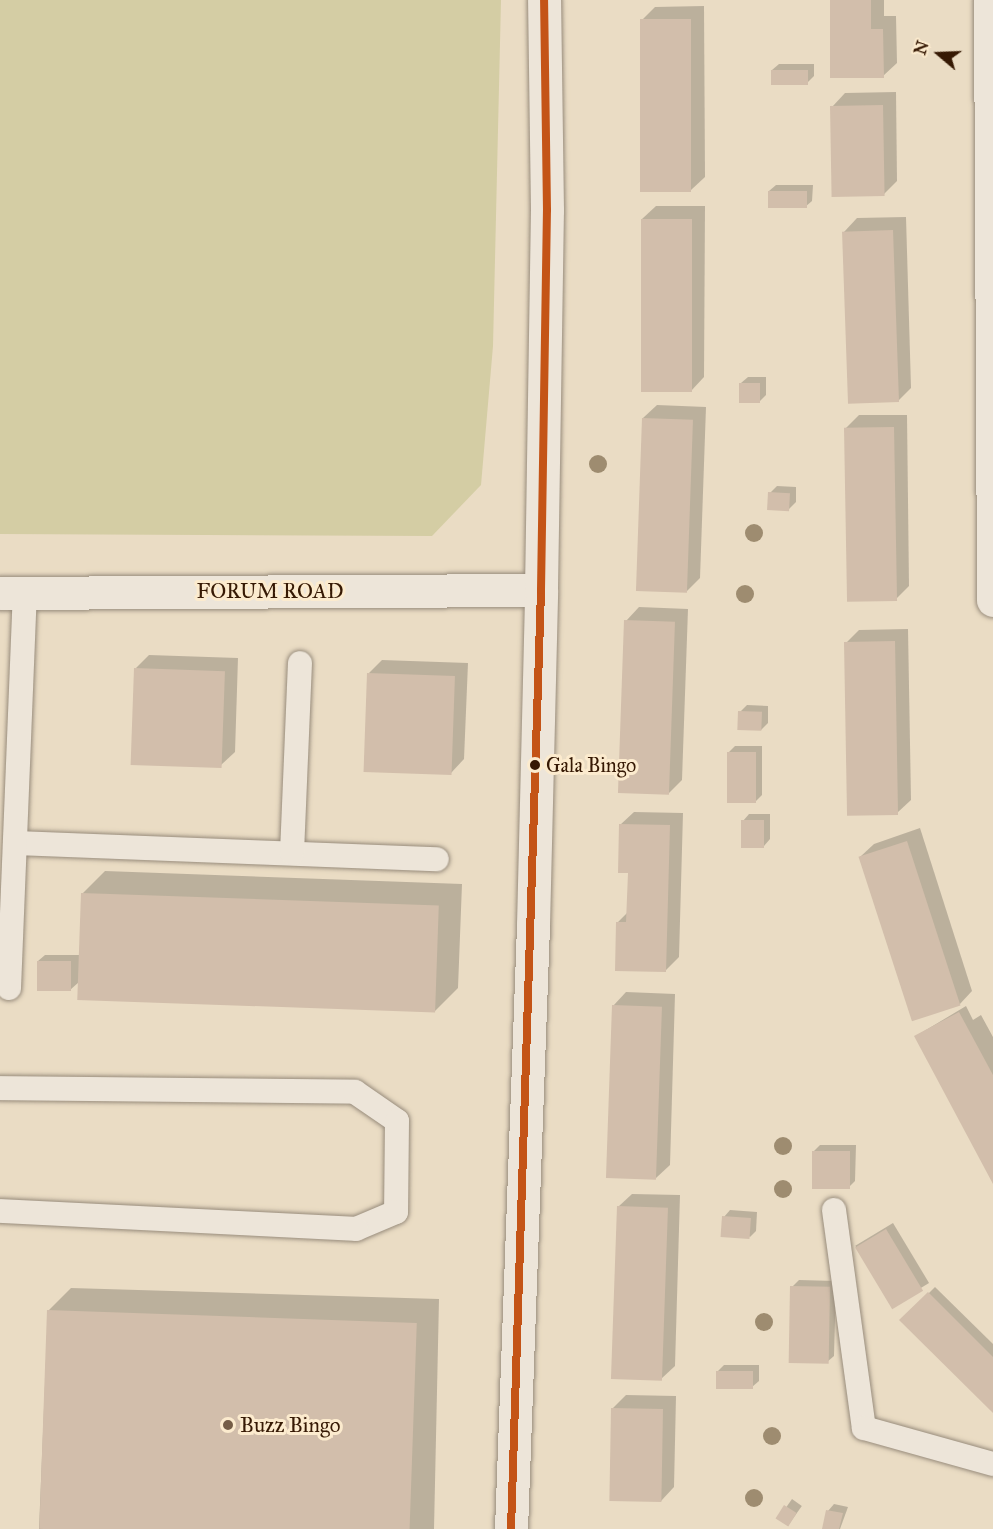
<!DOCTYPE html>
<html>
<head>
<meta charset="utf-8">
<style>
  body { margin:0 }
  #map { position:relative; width:993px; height:1529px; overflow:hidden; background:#eadcc4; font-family:"IM FELL Great Primer",serif }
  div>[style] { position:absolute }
  .green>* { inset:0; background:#d4cda4 }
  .shadow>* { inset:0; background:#0003; transform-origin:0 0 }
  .building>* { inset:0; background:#d2beab; transform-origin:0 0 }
  .roads { filter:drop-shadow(0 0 2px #988c7c) drop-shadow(0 0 2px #988c7c) }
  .service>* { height:24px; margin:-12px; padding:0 12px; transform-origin:12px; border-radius:12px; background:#ede5d9 }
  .minor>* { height:33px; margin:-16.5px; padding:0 16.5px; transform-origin:16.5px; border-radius:16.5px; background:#ede5d9 }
  .tertiary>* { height:33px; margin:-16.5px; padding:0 16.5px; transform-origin:16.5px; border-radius:16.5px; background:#ede5d9 }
  .bus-1>* { height:8px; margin:-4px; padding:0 4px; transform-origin:4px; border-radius:4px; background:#c45417 }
  .trees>* { width:18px; height:18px; margin:-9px; border-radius:50%; background:#9e8c70 }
  .dots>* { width:16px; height:16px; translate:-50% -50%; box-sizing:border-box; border:3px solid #fcebce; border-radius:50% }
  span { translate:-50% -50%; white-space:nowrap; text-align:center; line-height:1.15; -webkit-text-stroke:6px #fcebce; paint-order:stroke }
  .bus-label { font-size:20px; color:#361904 }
  .left { translate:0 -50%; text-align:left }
  .street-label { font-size:21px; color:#361904 }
  .poi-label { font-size:21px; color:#361904 }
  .north { position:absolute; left:909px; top:24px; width:60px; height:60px; -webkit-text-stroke:4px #fcebce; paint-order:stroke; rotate:289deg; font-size:16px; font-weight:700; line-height:24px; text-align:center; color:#361904 }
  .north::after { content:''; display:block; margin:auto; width:21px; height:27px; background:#361904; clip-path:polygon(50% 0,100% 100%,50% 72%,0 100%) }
</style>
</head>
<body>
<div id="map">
  <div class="green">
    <div style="clip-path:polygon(0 0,501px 0,493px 346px,481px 485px,432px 536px,0 534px)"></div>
  </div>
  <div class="shadow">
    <div style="clip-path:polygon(831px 0,884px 0,884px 16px,896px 16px,897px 63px,883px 76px)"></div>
    <div style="clip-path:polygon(704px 6px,705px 177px,691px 190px,642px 20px,655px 7px)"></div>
    <div style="clip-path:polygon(779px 64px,814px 64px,814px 76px,807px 83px,772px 70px)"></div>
    <div style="clip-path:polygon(896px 92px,897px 181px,884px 194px,832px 107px,845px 93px)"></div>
    <div style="clip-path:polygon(776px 185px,813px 185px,812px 201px,805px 207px,769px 191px)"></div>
    <div style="clip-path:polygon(656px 206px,705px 206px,704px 377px,691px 391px,642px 219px)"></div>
    <div style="clip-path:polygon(906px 217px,911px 388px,898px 401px,844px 232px,857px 218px)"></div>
    <div style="clip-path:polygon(748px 377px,766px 377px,766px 395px,759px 402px,741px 383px)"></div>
    <div style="clip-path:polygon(657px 405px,706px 407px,700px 578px,687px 591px,643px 418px)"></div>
    <div style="clip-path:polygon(859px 415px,907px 415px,909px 586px,896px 599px,845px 429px)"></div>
    <div style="clip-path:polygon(777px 486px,796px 487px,796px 502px,789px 509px,770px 493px)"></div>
    <div style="clip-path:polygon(639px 607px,688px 609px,682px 780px,669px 793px,626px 621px)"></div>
    <div style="clip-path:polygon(908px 629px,911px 800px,897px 813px,846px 643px,859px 630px)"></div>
    <div style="clip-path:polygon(149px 655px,238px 658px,235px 752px,221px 765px,136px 668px)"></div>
    <div style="clip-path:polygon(382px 660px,468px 663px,464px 759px,451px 773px,369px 673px)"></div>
    <div style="clip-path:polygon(747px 705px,768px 706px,768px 723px,761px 730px,740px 712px)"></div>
    <div style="clip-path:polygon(735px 746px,762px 746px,762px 795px,755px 802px,728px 753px)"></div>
    <div style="clip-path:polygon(634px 812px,683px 813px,679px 957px,665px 971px,618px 922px,628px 912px,629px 872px,620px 825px)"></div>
    <div style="clip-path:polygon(749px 814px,770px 814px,770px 839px,764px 846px,743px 821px)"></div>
    <div style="clip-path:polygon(920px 828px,972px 991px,959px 1005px,860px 857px,874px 844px)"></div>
    <div style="clip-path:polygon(105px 871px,462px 884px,458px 988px,435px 1011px,79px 982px,70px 990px,38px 961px,45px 955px,80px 955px,82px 894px)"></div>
    <div style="clip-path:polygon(626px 992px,675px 994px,670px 1165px,656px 1178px,613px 1006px)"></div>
    <div style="clip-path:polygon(966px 1006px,973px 1020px,981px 1015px,993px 1037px,993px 1181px,916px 1036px)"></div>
    <div style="clip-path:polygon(820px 1145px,856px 1145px,855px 1181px,848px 1188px,814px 1151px)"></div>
    <div style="clip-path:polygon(632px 1194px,680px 1195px,675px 1366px,661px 1379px,618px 1207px)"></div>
    <div style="clip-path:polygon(730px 1210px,757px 1212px,756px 1231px,750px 1237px,724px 1217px)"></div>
    <div style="left:893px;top:1223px;width:70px;height:44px;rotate:59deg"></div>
    <div style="clip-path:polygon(799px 1280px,836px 1281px,834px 1356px,827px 1362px,792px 1287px)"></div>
    <div style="clip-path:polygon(935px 1287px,993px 1344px,993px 1411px,902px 1320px)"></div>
    <div style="clip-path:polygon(71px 1288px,439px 1299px,434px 1529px,39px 1529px,48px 1311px)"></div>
    <div style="clip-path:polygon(724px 1365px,759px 1365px,759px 1381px,752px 1387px,717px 1372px)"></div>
    <div style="clip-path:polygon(626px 1395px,676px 1396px,674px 1487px,661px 1501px,612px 1409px)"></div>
    <div style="left:792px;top:1499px;width:12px;height:24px;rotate:35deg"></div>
    <div style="clip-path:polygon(834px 1504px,848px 1507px,840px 1529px,831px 1529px,828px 1511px)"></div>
  </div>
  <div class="building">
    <div style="clip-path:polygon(830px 0,871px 0,871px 29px,883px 29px,884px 78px,830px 78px)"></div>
    <div style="left:691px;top:19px;width:173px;height:51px;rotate:90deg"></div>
    <div style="left:771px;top:70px;width:37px;height:15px"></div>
    <div style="left:883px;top:105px;width:91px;height:53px;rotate:89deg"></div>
    <div style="left:768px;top:191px;width:39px;height:17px"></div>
    <div style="left:641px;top:219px;width:51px;height:173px"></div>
    <div style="left:893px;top:230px;width:172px;height:51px;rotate:88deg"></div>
    <div style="left:739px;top:383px;width:21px;height:20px"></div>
    <div style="left:642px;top:418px;width:51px;height:173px;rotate:2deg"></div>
    <div style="left:894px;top:427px;width:174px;height:50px;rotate:89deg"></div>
    <div style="left:768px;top:492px;width:22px;height:18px;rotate:3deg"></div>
    <div style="left:624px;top:620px;width:51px;height:173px;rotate:2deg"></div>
    <div style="left:895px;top:641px;width:174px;height:51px;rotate:89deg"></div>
    <div style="left:134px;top:668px;width:91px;height:97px;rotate:2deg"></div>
    <div style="left:367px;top:673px;width:88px;height:99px;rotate:2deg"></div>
    <div style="left:738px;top:711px;width:24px;height:19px;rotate:2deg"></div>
    <div style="left:727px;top:752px;width:29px;height:51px"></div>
    <div style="left:741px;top:820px;width:23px;height:28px"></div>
    <div style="clip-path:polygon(619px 824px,670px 825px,666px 972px,615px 971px,616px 922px,626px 922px,628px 873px,618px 873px)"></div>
    <div style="left:907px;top:841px;width:173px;height:51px;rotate:72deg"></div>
    <div style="left:81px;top:893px;width:358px;height:107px;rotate:2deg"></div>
    <div style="left:37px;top:961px;width:34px;height:30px"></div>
    <div style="left:612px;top:1005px;width:50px;height:173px;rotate:2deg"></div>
    <div style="clip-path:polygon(959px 1012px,993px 1075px,993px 1184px,914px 1036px)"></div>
    <div style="left:812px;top:1151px;width:38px;height:38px"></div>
    <div style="left:617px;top:1206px;width:51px;height:173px;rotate:2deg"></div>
    <div style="left:722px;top:1216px;width:29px;height:21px;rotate:4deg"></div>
    <div style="left:886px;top:1229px;width:72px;height:36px;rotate:59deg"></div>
    <div style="left:790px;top:1286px;width:40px;height:77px;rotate:1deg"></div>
    <div style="clip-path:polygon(928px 1292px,993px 1357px,993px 1413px,899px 1320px)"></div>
    <div style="left:47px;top:1310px;width:370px;height:219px;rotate:2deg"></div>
    <div style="left:716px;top:1371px;width:37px;height:18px"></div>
    <div style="left:611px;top:1408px;width:52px;height:93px;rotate:1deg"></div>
    <div style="left:784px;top:1505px;width:15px;height:16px;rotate:32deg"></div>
    <div style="clip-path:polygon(826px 1510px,843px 1513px,839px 1529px,822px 1529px)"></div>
  </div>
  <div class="roads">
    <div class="service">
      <div style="left:15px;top:843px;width:422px;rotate:2.2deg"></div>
      <div style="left:292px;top:853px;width:190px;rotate:-87.6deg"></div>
      <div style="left:9px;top:988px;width:395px;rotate:-87.7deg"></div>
      <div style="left:0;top:1088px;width:355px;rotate:0.6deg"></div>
      <div style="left:355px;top:1092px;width:51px;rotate:34.6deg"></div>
      <div style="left:397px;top:1121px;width:91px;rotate:90.6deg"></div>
      <div style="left:396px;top:1212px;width:43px;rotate:157deg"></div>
      <div style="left:356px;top:1229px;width:356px;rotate:-177.1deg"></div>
      <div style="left:834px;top:1210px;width:220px;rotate:82.2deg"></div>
      <div style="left:864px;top:1428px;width:134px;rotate:15.6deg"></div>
    </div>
    <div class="minor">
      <div style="left:990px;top:0;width:600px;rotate:89.71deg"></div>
      <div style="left:0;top:593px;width:541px;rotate:-0.32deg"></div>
    </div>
    <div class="tertiary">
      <div style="left:511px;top:1529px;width:604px;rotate:-87.91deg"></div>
      <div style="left:533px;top:925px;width:335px;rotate:-88.6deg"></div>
      <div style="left:541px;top:590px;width:380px;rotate:-89.1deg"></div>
      <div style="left:547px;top:210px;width:210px;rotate:-90.8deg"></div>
    </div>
  </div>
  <div class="bus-1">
    <div style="left:511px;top:1529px;width:939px;rotate:-88.17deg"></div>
    <div style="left:541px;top:590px;width:380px;rotate:-89.1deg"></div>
    <div style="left:547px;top:210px;width:210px;rotate:-90.8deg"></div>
  </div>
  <div class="trees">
    <div style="left:598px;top:464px"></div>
    <div style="left:754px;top:533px"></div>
    <div style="left:745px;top:594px"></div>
    <div style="left:783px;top:1146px"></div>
    <div style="left:783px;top:1189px"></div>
    <div style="left:764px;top:1322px"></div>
    <div style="left:772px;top:1436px"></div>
    <div style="left:754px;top:1498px"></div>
  </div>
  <div class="dots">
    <div style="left:535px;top:765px;background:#361904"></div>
    <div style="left:228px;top:1425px;background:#755d47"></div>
  </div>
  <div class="bus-label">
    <span class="left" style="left:546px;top:765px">Gala Bingo</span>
  </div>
  <div class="street-label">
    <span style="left:270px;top:591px">FORUM ROAD</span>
  </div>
  <div class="poi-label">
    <span class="left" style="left:240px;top:1425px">Buzz Bingo</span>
  </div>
  <div class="north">N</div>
</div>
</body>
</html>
